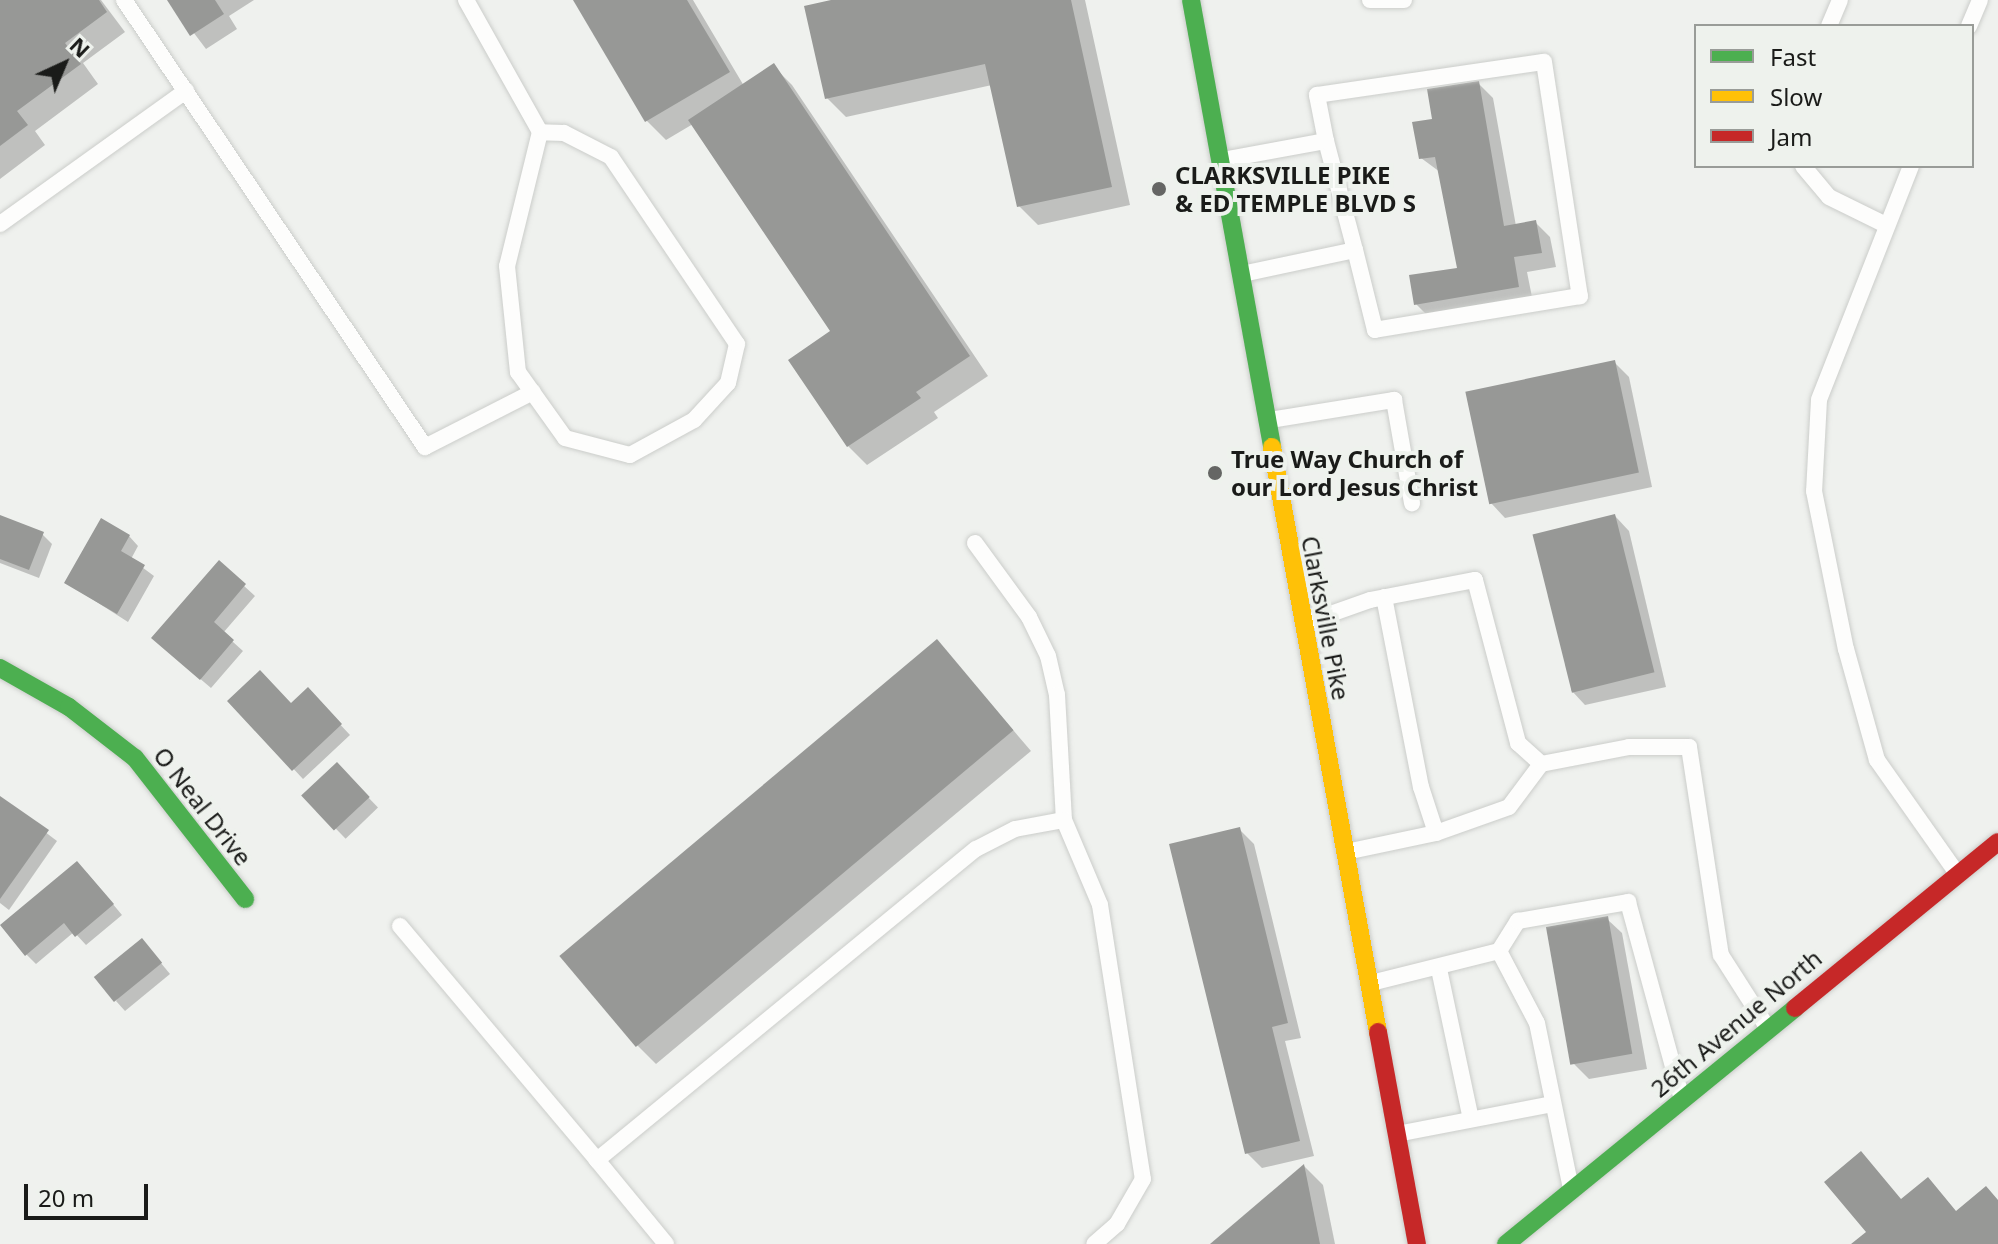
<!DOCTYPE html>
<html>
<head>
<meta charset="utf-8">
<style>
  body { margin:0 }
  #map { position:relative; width:1998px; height:1244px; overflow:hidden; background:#eff1ee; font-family:"Noto Sans",sans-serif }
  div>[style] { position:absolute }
  .shadow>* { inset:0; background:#0003; transform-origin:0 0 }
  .building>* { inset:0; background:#979896; transform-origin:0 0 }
  .roads { filter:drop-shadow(0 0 2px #cbcdca) drop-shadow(0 0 2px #cbcdca) }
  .lane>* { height:16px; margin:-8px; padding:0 8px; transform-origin:8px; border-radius:8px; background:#fdfdfc }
  .fast>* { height:18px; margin:-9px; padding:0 9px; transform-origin:9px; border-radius:9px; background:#4caf50 }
  .slow>* { height:18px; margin:-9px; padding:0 9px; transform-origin:9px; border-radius:9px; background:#ffc107 }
  .jam>* { height:18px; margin:-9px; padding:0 9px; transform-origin:9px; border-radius:9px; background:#c62828 }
  .dots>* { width:22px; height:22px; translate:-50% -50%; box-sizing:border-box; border:4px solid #eef2ed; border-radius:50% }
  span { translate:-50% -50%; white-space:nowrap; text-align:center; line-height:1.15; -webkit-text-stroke:8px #eef2ed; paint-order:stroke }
  .poi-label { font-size:24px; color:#1a1b19; font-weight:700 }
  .left { translate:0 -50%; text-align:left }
  .street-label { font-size:24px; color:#1a1b19 }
  .legend { position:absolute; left:1694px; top:24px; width:280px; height:144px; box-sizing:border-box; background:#eef2ed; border:2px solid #999c98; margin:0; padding:10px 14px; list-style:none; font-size:24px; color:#1a1b19 }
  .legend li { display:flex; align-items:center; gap:16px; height:40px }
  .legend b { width:40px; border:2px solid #999c98 }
  .north { position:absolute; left:24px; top:24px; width:80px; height:80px; -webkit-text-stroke:6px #eef2ed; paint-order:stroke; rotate:44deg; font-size:22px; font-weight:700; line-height:32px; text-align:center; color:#1a1b19 }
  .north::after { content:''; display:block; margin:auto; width:28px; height:36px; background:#1a1b19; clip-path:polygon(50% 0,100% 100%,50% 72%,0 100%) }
  .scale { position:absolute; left:24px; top:1184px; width:124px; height:36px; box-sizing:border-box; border:4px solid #1a1b19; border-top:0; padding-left:10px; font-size:24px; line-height:28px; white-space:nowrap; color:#1a1b19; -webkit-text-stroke:6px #eef2ed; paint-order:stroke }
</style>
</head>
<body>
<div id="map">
  <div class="shadow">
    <div style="clip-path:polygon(0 0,101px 0,125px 32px,83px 63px,98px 84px,35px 131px,45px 145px,0 179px)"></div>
    <div style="clip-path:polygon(169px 0,254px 0,229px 16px,237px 29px,206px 49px)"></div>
    <div style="clip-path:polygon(575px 0,693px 0,744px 86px,773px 66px,792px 85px,988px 376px,934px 412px,938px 418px,867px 465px,848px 446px,833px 332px,693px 124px,666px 140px,647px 121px)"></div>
    <div style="clip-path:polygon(840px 0,1085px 0,1130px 205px,1038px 225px,1019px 206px,992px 85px,846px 117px,827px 98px)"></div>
    <div style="clip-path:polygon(1478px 83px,1493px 98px,1516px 226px,1536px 223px,1550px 237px,1556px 267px,1527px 272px,1533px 302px,1431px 319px,1416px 304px,1459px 270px,1440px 172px,1421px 158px,1434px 120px)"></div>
    <div style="clip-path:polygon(1614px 362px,1629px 377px,1652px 487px,1505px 518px,1491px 503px)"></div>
    <div style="clip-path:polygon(1615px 516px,1629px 531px,1666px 687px,1585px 705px,1571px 690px)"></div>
    <div style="clip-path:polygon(0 517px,42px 534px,52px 544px,39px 578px,0 563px)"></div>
    <div style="clip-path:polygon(129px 536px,138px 546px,131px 559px,154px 576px,128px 622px,67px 583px)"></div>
    <div style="clip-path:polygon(219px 563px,255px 596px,223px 633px,243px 651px,211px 688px,164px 648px)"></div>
    <div style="clip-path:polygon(937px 641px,1031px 751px,656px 1064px,637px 1045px)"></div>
    <div style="clip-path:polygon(308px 690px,350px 735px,303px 779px,230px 701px,291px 706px)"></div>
    <div style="left:337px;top:765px;width:59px;height:45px;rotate:46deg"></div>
    <div style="clip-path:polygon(0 798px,57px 841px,9px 910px,0 903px)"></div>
    <div style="clip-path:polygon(1239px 829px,1254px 844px,1301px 1038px,1285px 1041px,1314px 1156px,1262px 1168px,1247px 1153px)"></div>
    <div style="clip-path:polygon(87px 873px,122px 915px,86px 945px,74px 932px,36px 964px,26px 954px)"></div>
    <div style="clip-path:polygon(1607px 919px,1622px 933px,1647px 1069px,1589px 1079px,1574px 1064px)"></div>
    <div style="clip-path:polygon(151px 951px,170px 974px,125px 1011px,116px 1001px)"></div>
    <div style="clip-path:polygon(1304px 1166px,1323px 1185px,1335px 1244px,1213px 1244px)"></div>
  </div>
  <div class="building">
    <div style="clip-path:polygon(0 0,99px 0,107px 12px,65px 43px,81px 64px,17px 111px,28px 125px,0 146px)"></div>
    <div style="clip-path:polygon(167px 0,215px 0,224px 14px,190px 36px)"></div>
    <div style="clip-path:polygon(573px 0,687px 0,730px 72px,645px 122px)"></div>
    <div style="clip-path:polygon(831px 0,1071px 0,1112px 187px,1017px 207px,985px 64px,825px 99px,804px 6px)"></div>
    <div style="clip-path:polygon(774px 63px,970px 356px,916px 392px,921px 398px,847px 447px,788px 360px,830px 331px,688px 120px)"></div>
    <div style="clip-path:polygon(1479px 81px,1504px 226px,1536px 220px,1542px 253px,1514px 257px,1519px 287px,1414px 305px,1409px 275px,1457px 268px,1435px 157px,1419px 159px,1412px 122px,1432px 119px,1427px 89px)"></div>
    <div style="left:1615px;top:360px;width:115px;height:153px;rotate:78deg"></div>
    <div style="left:1615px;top:514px;width:163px;height:85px;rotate:76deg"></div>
    <div style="clip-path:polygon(0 515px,44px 532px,29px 570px,0 559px)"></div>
    <div style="clip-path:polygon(101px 518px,130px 535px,121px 551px,145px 565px,117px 614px,64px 583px)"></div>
    <div style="clip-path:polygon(219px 560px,246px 584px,214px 622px,234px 640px,200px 680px,151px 638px)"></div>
    <div style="left:937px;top:639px;width:119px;height:493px;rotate:50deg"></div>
    <div style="clip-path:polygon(260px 670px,291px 703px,308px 687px,342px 724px,292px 771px,227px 701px)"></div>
    <div style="left:337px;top:762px;width:48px;height:49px;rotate:47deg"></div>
    <div style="clip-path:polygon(0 796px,49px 830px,0 899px)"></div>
    <div style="clip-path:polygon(1240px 827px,1288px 1023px,1272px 1027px,1300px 1141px,1245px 1154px,1169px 844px)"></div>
    <div style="clip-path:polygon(77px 861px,114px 904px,75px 937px,64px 923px,25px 956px,0 925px)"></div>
    <div style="left:1608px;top:916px;width:140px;height:63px;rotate:80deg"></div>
    <div style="left:142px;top:938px;width:32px;height:62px;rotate:51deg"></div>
    <div style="clip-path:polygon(1861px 1151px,1901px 1199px,1928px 1177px,1956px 1211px,1986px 1186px,1998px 1200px,1998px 1244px,1851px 1244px,1866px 1232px,1824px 1182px)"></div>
    <div style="clip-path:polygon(1304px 1164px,1320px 1244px,1210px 1244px)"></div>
  </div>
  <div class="roads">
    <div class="lane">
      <div style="left:124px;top:0;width:539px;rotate:56.04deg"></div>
      <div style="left:425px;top:447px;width:121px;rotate:-27deg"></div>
      <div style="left:466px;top:0;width:151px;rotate:60.7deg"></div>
      <div style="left:540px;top:132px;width:138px;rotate:103.8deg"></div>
      <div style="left:507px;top:266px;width:107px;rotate:84.1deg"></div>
      <div style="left:518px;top:372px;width:81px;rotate:54.5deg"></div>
      <div style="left:565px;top:438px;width:67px;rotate:14.7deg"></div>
      <div style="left:630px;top:455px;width:73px;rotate:-28.7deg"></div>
      <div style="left:694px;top:420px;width:50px;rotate:-47.4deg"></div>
      <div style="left:728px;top:383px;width:40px;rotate:-77deg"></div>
      <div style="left:737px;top:344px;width:225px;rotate:-124deg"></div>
      <div style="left:611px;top:157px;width:53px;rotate:-152.9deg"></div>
      <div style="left:564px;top:133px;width:24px;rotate:-178deg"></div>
      <div style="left:1370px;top:0;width:34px"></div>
      <div style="left:1829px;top:26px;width:28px;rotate:-67deg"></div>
      <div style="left:1969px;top:26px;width:28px;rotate:-67deg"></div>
      <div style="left:1326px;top:141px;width:113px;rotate:75.1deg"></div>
      <div style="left:1222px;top:160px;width:106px;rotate:-10.4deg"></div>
      <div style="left:1326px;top:141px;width:47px;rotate:-101.1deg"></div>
      <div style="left:1317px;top:95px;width:229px;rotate:-8.3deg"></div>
      <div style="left:1544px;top:62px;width:237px;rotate:81.3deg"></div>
      <div style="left:1580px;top:296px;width:208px;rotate:170.6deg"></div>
      <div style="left:1375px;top:330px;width:82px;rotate:-104deg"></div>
      <div style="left:1355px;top:250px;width:116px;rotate:168deg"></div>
      <div style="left:1803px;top:166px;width:40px;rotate:50deg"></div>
      <div style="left:1829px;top:197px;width:64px;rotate:26.2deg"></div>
      <div style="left:1911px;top:166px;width:251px;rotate:111.5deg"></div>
      <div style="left:1819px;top:400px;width:91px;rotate:93.1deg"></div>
      <div style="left:1814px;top:491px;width:161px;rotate:78.6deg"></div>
      <div style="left:1846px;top:649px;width:115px;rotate:74.4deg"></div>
      <div style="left:1877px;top:760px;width:137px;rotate:54.8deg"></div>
      <div style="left:0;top:224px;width:229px;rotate:-35.6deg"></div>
      <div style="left:1270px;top:420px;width:126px;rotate:-9.2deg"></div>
      <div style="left:1394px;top:400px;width:105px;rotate:80.1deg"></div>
      <div style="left:975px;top:543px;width:92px;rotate:53.9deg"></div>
      <div style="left:1029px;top:617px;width:43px;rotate:64deg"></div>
      <div style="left:1048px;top:656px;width:40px;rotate:77deg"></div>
      <div style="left:1057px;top:695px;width:125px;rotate:86.8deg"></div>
      <div style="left:1384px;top:597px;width:194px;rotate:79deg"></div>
      <div style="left:1421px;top:787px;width:48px;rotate:71.9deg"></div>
      <div style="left:1305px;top:623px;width:69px;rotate:-19.5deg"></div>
      <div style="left:1370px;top:600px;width:107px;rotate:-10.8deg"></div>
      <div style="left:1475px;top:580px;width:169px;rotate:75.2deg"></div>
      <div style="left:1518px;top:743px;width:31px;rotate:42deg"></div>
      <div style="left:1541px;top:764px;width:90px;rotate:-10.9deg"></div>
      <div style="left:1629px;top:747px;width:60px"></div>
      <div style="left:1689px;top:747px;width:210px;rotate:81.3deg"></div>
      <div style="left:1721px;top:955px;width:85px;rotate:57.4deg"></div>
      <div style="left:1346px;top:852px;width:92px;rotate:-11.9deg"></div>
      <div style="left:1436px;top:833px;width:77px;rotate:-19.6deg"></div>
      <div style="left:1509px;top:807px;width:54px;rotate:-53.3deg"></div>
      <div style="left:400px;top:926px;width:306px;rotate:49.9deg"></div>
      <div style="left:1499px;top:951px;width:81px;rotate:62.2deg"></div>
      <div style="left:1537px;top:1023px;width:168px;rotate:78.4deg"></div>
      <div style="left:1439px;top:969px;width:153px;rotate:78deg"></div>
      <div style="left:1371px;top:983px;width:132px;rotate:-14deg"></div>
      <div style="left:1499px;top:951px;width:36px;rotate:-58deg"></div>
      <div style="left:1518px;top:921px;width:112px;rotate:-9.8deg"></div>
      <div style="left:1628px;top:902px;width:201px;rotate:74.7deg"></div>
      <div style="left:1397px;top:1134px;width:159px;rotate:-10.9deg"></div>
      <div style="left:666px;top:1244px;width:109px;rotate:-129.4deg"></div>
      <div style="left:597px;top:1160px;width:490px;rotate:-39.4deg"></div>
      <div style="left:976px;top:849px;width:44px;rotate:-27.1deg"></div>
      <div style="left:1015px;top:829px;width:50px;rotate:-10.4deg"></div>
      <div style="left:1064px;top:820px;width:92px;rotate:67deg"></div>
      <div style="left:1100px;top:905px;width:277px;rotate:81.1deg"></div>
      <div style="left:1143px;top:1179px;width:52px;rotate:120deg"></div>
      <div style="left:1117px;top:1224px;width:30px;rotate:139deg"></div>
    </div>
    <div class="fast">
      <div style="left:1191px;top:0;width:454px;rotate:79.7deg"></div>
      <div style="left:0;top:668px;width:79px;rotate:29.5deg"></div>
      <div style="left:69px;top:707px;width:83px;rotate:37.7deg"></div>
      <div style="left:135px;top:758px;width:179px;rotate:52deg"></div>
      <div style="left:1506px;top:1244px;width:373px;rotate:-39.2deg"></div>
    </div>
    <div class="slow">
      <div style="left:1272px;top:447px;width:595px;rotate:79.73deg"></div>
    </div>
    <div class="jam">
      <div style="left:1795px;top:1008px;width:262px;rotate:-39.3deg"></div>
      <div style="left:1378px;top:1032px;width:216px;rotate:79.6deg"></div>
    </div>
  </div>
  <div class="dots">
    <div style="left:1159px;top:189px;background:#656664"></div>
    <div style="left:1215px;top:473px;background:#656664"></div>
  </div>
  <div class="poi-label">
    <span class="left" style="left:1175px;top:189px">CLARKSVILLE PIKE<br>&amp; ED TEMPLE BLVD S</span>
    <span class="left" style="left:1231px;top:473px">True Way Church of<br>our Lord Jesus Christ</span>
  </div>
  <div class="street-label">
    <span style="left:1326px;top:618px;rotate:79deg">Clarksville Pike</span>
    <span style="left:203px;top:806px;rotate:52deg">O Neal Drive</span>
    <span style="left:1736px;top:1023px;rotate:-40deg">26th Avenue North</span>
  </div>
  <ul class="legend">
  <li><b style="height:10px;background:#4caf50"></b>Fast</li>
  <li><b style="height:10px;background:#ffc107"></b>Slow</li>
  <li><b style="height:10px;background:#c62828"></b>Jam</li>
  </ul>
  <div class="north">N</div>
  <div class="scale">20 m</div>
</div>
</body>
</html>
